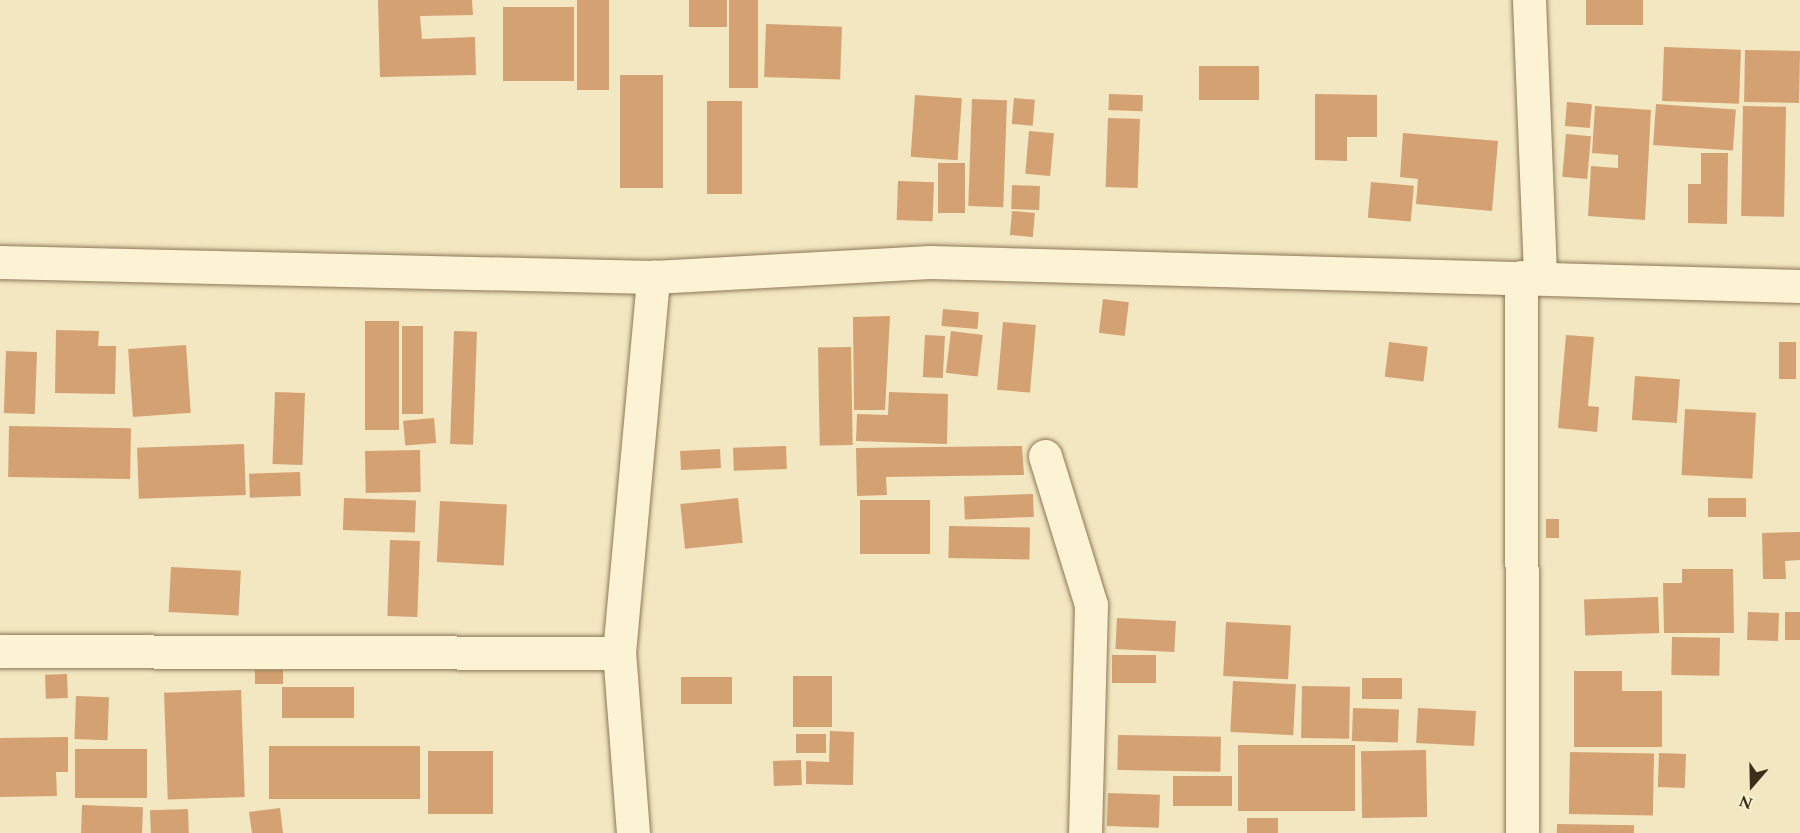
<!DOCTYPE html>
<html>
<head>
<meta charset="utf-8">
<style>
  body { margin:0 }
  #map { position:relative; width:1800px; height:833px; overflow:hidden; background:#f2e7c0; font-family:Spectral,serif }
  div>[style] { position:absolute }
  .building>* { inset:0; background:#d4a172; transform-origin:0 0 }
  .roads { filter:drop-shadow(0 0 2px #8e7756) drop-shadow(0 0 2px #8e7756) }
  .street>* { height:33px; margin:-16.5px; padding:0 16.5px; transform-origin:16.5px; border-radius:16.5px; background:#fcf3d4 }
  span { translate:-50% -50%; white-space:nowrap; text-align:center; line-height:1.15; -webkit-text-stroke:5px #f9f0d0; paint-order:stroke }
  .north { position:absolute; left:1722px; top:755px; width:60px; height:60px; -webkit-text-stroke:4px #f9f0d0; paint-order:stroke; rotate:200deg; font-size:16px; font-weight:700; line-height:24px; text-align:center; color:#3c2d1c }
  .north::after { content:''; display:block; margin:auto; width:21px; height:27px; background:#3c2d1c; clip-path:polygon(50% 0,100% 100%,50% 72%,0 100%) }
</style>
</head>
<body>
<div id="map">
  <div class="building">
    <div style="clip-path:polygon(378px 0,472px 0,473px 15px,420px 16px,422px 39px,475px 37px,476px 75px,380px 77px)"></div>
    <div style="left:577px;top:0;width:32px;height:90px"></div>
    <div style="left:689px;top:0;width:38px;height:27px"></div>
    <div style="left:729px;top:0;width:29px;height:88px"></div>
    <div style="left:1586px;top:0;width:57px;height:25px"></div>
    <div style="left:503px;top:7px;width:71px;height:74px"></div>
    <div style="left:766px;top:24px;width:76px;height:53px;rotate:2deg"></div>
    <div style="left:1664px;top:47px;width:77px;height:54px;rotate:2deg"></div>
    <div style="left:1745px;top:50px;width:55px;height:52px;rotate:1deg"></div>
    <div style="left:1199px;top:66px;width:60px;height:34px"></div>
    <div style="left:620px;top:75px;width:43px;height:113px"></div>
    <div style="left:1109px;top:94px;width:34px;height:16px;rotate:2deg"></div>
    <div style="clip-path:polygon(1315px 94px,1377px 95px,1377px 137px,1347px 137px,1347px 161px,1315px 160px)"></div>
    <div style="left:915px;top:95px;width:47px;height:62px;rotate:4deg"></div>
    <div style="left:1014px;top:98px;width:21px;height:26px;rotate:5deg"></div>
    <div style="left:972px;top:99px;width:35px;height:107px;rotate:2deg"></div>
    <div style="left:707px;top:101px;width:35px;height:93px"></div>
    <div style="left:1567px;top:102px;width:25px;height:24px;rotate:5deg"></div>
    <div style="left:1656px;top:104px;width:80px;height:41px;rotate:4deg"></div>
    <div style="clip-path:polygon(1595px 106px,1651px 110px,1645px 220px,1588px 216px,1591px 166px,1618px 168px,1618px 155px,1592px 153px)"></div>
    <div style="left:1743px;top:106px;width:43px;height:110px;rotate:1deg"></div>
    <div style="left:1108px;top:118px;width:32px;height:69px;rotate:2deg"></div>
    <div style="left:1029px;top:131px;width:25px;height:43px;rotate:5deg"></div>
    <div style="clip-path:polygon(1403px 133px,1498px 141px,1492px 211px,1416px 204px,1418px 179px,1400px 177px)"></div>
    <div style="left:1566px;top:134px;width:25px;height:43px;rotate:5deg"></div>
    <div style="clip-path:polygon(1701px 153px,1728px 153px,1727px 224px,1688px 223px,1688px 184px,1701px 184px)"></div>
    <div style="left:938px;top:163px;width:27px;height:50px"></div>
    <div style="left:898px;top:181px;width:36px;height:39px;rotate:2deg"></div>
    <div style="left:1371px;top:182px;width:43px;height:36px;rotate:5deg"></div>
    <div style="left:1012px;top:185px;width:28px;height:24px;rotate:2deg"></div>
    <div style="left:1012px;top:211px;width:23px;height:24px;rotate:5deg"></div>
    <div style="left:1103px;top:299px;width:26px;height:34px;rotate:7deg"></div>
    <div style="left:943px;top:309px;width:36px;height:17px;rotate:5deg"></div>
    <div style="clip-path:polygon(890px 316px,885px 410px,854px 410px,853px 317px)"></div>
    <div style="left:365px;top:321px;width:34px;height:109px"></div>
    <div style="left:1003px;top:322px;width:33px;height:68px;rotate:5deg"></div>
    <div style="left:402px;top:326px;width:21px;height:88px"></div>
    <div style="clip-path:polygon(56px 330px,99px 331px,98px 346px,116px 346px,115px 394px,55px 393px)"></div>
    <div style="left:454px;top:331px;width:23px;height:113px;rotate:2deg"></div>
    <div style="left:951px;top:331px;width:32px;height:42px;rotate:7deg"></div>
    <div style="left:925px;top:335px;width:20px;height:42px;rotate:3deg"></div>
    <div style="clip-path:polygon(1566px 335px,1594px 337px,1588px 406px,1599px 407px,1597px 432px,1558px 428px)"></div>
    <div style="left:1389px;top:342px;width:39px;height:35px;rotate:7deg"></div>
    <div style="left:1779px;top:342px;width:17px;height:37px"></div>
    <div style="left:186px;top:345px;width:68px;height:58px;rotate:86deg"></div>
    <div style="left:851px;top:347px;width:98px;height:33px;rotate:89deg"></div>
    <div style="left:6px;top:351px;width:31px;height:62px;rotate:2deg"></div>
    <div style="left:1635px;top:376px;width:45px;height:44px;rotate:4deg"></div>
    <div style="left:275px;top:392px;width:30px;height:72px;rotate:2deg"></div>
    <div style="clip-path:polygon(889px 392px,948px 394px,947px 444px,856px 441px,857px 414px,888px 415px)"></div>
    <div style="left:1685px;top:409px;width:71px;height:66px;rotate:3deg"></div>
    <div style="left:434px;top:418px;width:25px;height:31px;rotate:85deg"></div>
    <div style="left:9px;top:426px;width:122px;height:51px;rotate:1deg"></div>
    <div style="left:244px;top:444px;width:51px;height:107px;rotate:88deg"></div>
    <div style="left:786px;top:446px;width:23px;height:53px;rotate:88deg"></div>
    <div style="clip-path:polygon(1022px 446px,1024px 475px,886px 477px,887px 495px,857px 496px,856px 448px)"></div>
    <div style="left:720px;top:449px;width:19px;height:40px;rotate:87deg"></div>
    <div style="left:420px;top:450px;width:42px;height:55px;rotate:89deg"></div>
    <div style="left:300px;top:472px;width:24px;height:51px;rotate:88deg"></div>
    <div style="left:1033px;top:494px;width:23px;height:69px;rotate:88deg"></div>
    <div style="left:344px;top:498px;width:72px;height:32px;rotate:2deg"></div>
    <div style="left:738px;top:498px;width:45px;height:58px;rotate:84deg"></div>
    <div style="left:1708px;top:498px;width:38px;height:19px"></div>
    <div style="left:860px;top:500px;width:70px;height:54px"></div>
    <div style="left:440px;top:501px;width:67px;height:61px;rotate:3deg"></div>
    <div style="left:1546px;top:519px;width:13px;height:19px"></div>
    <div style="left:949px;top:526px;width:81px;height:32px;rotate:1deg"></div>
    <div style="clip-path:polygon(1800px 532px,1800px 560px,1785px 561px,1786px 579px,1763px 579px,1762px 533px)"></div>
    <div style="left:390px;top:540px;width:30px;height:76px;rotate:2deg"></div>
    <div style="left:171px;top:567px;width:70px;height:45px;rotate:3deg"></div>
    <div style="clip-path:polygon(1682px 569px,1733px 569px,1734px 633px,1664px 633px,1663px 583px,1682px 583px)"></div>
    <div style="left:1658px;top:597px;width:36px;height:74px;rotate:88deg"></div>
    <div style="left:1748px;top:612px;width:31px;height:28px;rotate:2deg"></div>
    <div style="left:1800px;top:612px;width:28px;height:15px;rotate:90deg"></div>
    <div style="left:1117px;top:618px;width:59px;height:31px;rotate:3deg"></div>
    <div style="left:1226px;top:622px;width:65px;height:54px;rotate:3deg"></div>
    <div style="left:1672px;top:637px;width:48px;height:38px;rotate:1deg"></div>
    <div style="left:1112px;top:655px;width:44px;height:28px"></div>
    <div style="left:255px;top:670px;width:28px;height:14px"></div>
    <div style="clip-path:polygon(1574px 671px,1622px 671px,1622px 691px,1662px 691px,1662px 747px,1574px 747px)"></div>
    <div style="left:67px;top:674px;width:24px;height:22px;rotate:88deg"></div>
    <div style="left:793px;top:676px;width:39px;height:51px"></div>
    <div style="left:681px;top:677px;width:51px;height:27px"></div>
    <div style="left:1362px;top:678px;width:40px;height:21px"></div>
    <div style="left:1233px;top:681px;width:63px;height:51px;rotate:3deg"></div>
    <div style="left:1302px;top:686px;width:48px;height:52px;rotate:1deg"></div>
    <div style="left:282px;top:687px;width:72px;height:31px"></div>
    <div style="left:241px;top:690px;width:107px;height:77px;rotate:88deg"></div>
    <div style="left:76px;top:696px;width:33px;height:43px;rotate:2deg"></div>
    <div style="left:1353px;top:708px;width:46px;height:33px;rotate:2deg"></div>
    <div style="left:1418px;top:708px;width:58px;height:35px;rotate:3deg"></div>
    <div style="clip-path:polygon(830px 731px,854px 732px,853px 785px,806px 784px,806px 761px,829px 762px)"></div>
    <div style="left:796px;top:734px;width:30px;height:19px"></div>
    <div style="left:1118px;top:735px;width:103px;height:35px;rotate:1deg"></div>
    <div style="clip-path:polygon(68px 737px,68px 772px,56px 772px,57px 796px,0 797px,0 738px)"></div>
    <div style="left:1238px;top:745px;width:117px;height:66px"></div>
    <div style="left:269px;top:746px;width:151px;height:53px"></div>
    <div style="left:75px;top:749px;width:72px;height:49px"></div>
    <div style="left:1426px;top:750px;width:67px;height:65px;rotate:89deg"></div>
    <div style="left:428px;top:751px;width:65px;height:63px"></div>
    <div style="left:1570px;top:752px;width:84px;height:62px;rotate:1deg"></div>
    <div style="left:1659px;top:753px;width:27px;height:34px;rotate:2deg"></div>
    <div style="left:801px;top:760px;width:25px;height:28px;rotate:88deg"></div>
    <div style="left:1232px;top:776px;width:30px;height:59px;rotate:90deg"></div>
    <div style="left:1108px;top:793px;width:52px;height:33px;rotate:2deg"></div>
    <div style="left:82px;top:805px;width:61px;height:28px;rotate:2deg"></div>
    <div style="clip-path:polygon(280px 808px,283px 833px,252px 833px,249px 812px)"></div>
    <div style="left:188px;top:809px;width:24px;height:38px;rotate:88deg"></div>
    <div style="left:1247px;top:818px;width:31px;height:15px"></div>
    <div style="left:1557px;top:824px;width:77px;height:9px;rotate:1deg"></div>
  </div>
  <div class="roads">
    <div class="street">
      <div style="left:1529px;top:0;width:277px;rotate:87.7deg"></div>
      <div style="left:0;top:262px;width:653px;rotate:1.32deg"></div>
      <div style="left:653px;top:277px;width:277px;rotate:-3.1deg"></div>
      <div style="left:930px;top:262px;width:870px;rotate:1.58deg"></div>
      <div style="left:1521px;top:277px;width:556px;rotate:89.9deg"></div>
      <div style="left:1045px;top:456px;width:156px;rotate:72.8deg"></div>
      <div style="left:1091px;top:605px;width:228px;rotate:91.5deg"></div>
      <div style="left:0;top:651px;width:619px;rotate:0.19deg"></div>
      <div style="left:633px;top:833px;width:181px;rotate:-94.4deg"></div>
      <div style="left:619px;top:653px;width:378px;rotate:-84.8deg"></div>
    </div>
  </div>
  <div class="north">N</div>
</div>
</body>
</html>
